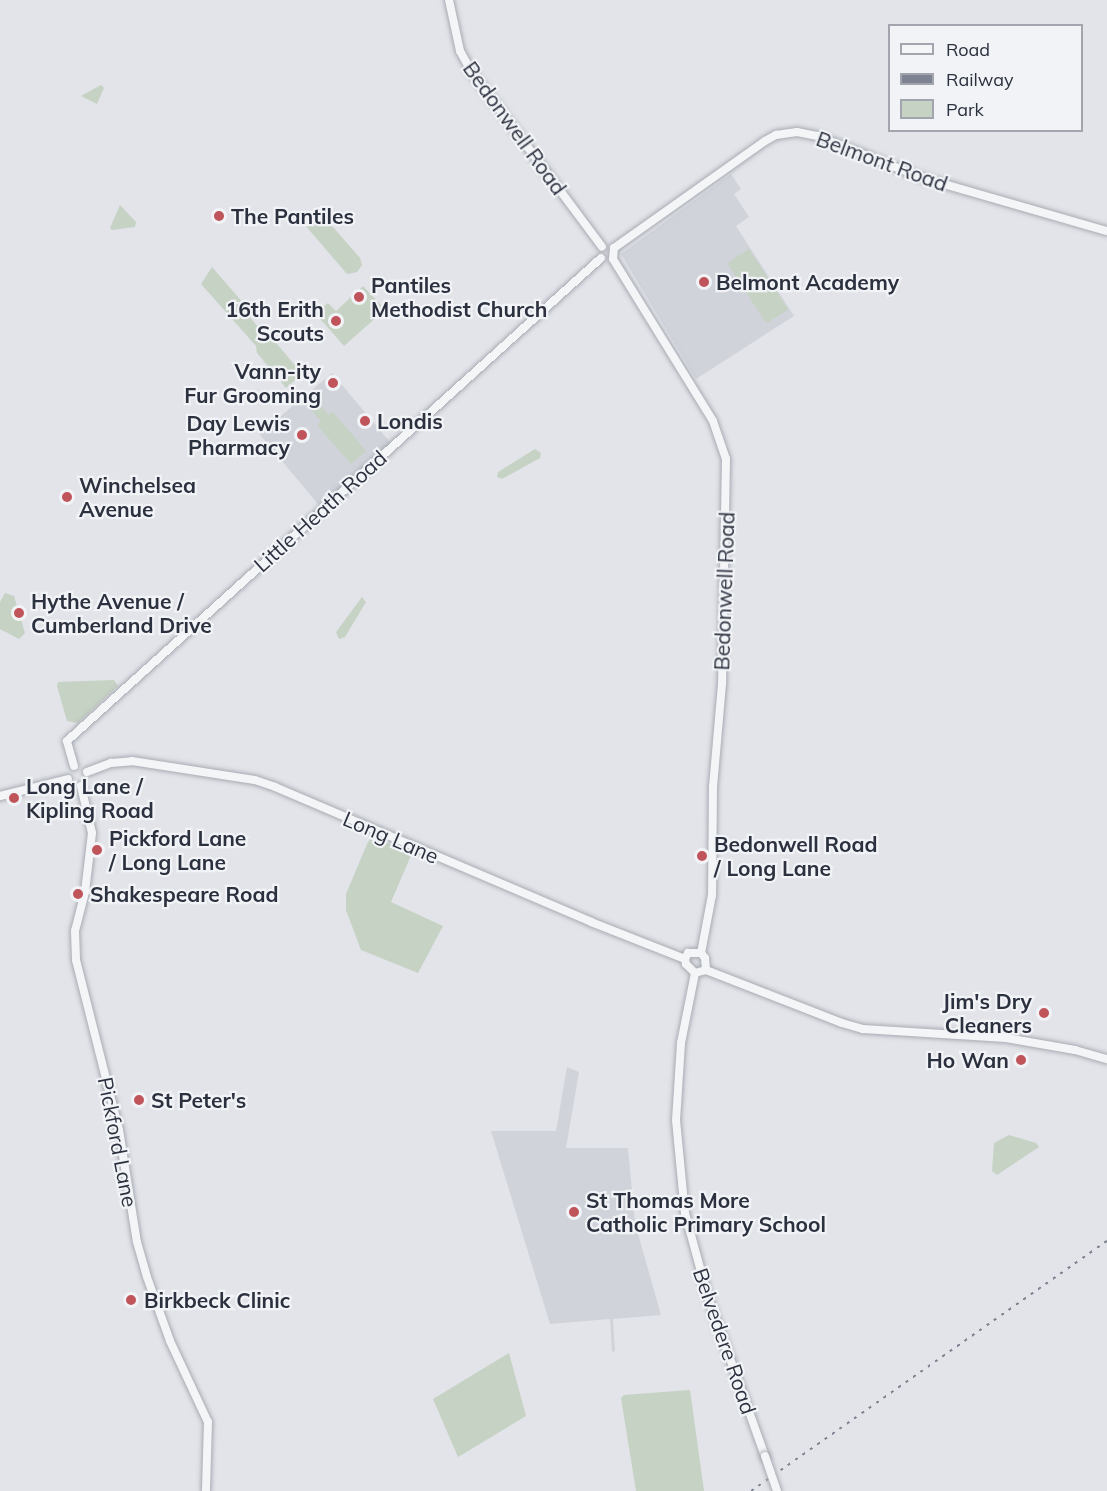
<!DOCTYPE html>
<html>
<head>
<meta charset="utf-8">
<style>
  body { margin:0 }
  #map { position:relative; width:1107px; height:1491px; overflow:hidden; background:#e2e4e9; font-family:Mulish,sans-serif }
  div>[style] { position:absolute }
  .built>* { inset:0; background:#d0d3da; transform-origin:0 0 }
  .green>* { inset:0; background:#c6d2c4; transform-origin:0 0 }
  .roads { filter:drop-shadow(0 0 2px #a8abb3) drop-shadow(0 0 2px #a8abb3) }
  .tertiary>* { height:8px; margin:-4px; padding:0 4px; transform-origin:4px; border-radius:4px; background:#f4f5f7 }
  .rail>* { height:2px; margin-top:-1px; transform-origin:0; background:repeating-linear-gradient(90deg,#7d8391 0 3px,transparent 0 9px) }
  .bridges { filter:drop-shadow(0 0 2px #a8abb3) drop-shadow(0 0 2px #a8abb3) }
  .tertiary-bridge>* { height:8px; margin:-4px; padding:0 4px; transform-origin:4px; border-radius:4px; background:#f4f5f7 }
  .dots>* { width:16px; height:16px; translate:-50% -50%; box-sizing:border-box; border:3px solid #f1f3f6; border-radius:50% }
  span { translate:-50% -50%; white-space:nowrap; text-align:center; line-height:1.15; -webkit-text-stroke:4.5px #f1f3f6; paint-order:stroke }
  .street-label { font-size:21px; color:#2c313f }
  .poi-label { font-size:21px; color:#2c313f; font-weight:700 }
  .left { translate:0 -50%; text-align:left }
  .right { translate:-100% -50%; text-align:right }
  .legend { position:absolute; left:888px; top:24px; width:195px; height:108px; box-sizing:border-box; background:#f1f3f6; border:2px solid #a2a5ad; margin:0; padding:8px 10px; list-style:none; font-size:18px; color:#2c313f }
  .legend li { display:flex; align-items:center; gap:12px; height:30px }
  .legend b { width:30px; border:2px solid #a2a5ad }
</style>
</head>
<body>
<div id="map">
  <div class="built">
    <div style="clip-path:polygon(731px 174px,741px 189px,734px 194px,749px 217px,736px 226px,794px 316px,696px 379px,621px 254px)"></div>
    <div style="left:332px;top:373px;width:93px;height:95px;rotate:50deg"></div>
    <div style="clip-path:polygon(567px 1067px,579px 1072px,566px 1148px,628px 1148px,635px 1223px,661px 1315px,613px 1319px,615px 1351px,612px 1352px,610px 1319px,550px 1324px,491px 1131px,556px 1131px)"></div>
  </div>
  <div class="green">
    <div style="clip-path:polygon(101px 85px,104px 88px,97px 104px,81px 96px)"></div>
    <div style="clip-path:polygon(120px 205px,136px 222px,135px 227px,112px 230px,110px 228px)"></div>
    <div style="clip-path:polygon(312px 211px,320px 212px,360px 258px,362px 265px,357px 272px,347px 274px,304px 224px,305px 217px)"></div>
    <div style="left:749px;top:249px;width:72px;height:26px;rotate:57deg"></div>
    <div style="clip-path:polygon(212px 267px,244px 304px,245px 310px,266px 338px,273px 339px,302px 374px,286px 388px,257px 353px,256px 346px,201px 284px)"></div>
    <div style="clip-path:polygon(363px 286px,381px 305px,380px 314px,344px 346px,315px 313px,328px 303px,336px 311px)"></div>
    <div style="clip-path:polygon(315px 400px,329px 415px,333px 412px,366px 451px,351px 464px,317px 425px,321px 421px,308px 406px)"></div>
    <div style="clip-path:polygon(535px 449px,541px 453px,540px 458px,502px 479px,497px 477px,498px 472px)"></div>
    <div style="clip-path:polygon(5px 593px,14px 596px,25px 633px,19px 639px,0 629px,0 602px)"></div>
    <div style="clip-path:polygon(362px 597px,366px 602px,345px 637px,339px 639px,336px 632px)"></div>
    <div style="clip-path:polygon(114px 680px,118px 686px,78px 723px,67px 721px,57px 686px,58px 682px)"></div>
    <div style="clip-path:polygon(375px 838px,412px 853px,391px 902px,443px 926px,418px 973px,361px 950px,346px 910px,346px 894px,367px 844px,370px 839px)"></div>
    <div style="clip-path:polygon(1009px 1135px,1036px 1143px,1039px 1147px,997px 1175px,992px 1171px,994px 1143px)"></div>
    <div style="clip-path:polygon(509px 1353px,526px 1416px,458px 1457px,433px 1399px)"></div>
    <div style="clip-path:polygon(690px 1390px,704px 1491px,636px 1491px,621px 1398px,624px 1395px)"></div>
  </div>
  <div class="roads">
    <div class="tertiary">
      <div style="left:449px;top:0;width:52px;rotate:77.8deg"></div>
      <div style="left:460px;top:51px;width:23px;rotate:61deg"></div>
      <div style="left:471px;top:71px;width:219px;rotate:53.3deg"></div>
      <div style="left:614px;top:248px;width:11px;rotate:95deg"></div>
      <div style="left:613px;top:259px;width:190px;rotate:58.3deg"></div>
      <div style="left:713px;top:421px;width:40px;rotate:71.1deg"></div>
      <div style="left:726px;top:459px;width:225px;rotate:91deg"></div>
      <div style="left:722px;top:684px;width:102px;rotate:95deg"></div>
      <div style="left:713px;top:786px;width:109px;rotate:90.5deg"></div>
      <div style="left:712px;top:895px;width:59px;rotate:100.7deg"></div>
      <div style="left:614px;top:248px;width:185px;rotate:-35.3deg"></div>
      <div style="left:765px;top:141px;width:13px;rotate:-29deg"></div>
      <div style="left:776px;top:135px;width:21px;rotate:-8deg"></div>
      <div style="left:797px;top:132px;width:20px;rotate:11deg"></div>
      <div style="left:817px;top:136px;width:114px;rotate:21.6deg"></div>
      <div style="left:923px;top:178px;width:191px;rotate:16.1deg"></div>
      <div style="left:74px;top:766px;width:26px;rotate:-106deg"></div>
      <div style="left:67px;top:741px;width:720px;rotate:-42.13deg"></div>
      <div style="left:87px;top:772px;width:26px;rotate:-21deg"></div>
      <div style="left:111px;top:763px;width:21px;rotate:-5deg"></div>
      <div style="left:132px;top:761px;width:124px;rotate:8.8deg"></div>
      <div style="left:255px;top:780px;width:21px;rotate:19deg"></div>
      <div style="left:275px;top:787px;width:344px;rotate:23.1deg"></div>
      <div style="left:591px;top:922px;width:101px;rotate:21.5deg"></div>
      <div style="left:685px;top:959px;width:5px;rotate:79deg"></div>
      <div style="left:686px;top:964px;width:13px;rotate:45deg"></div>
      <div style="left:695px;top:973px;width:11px;rotate:-15deg"></div>
      <div style="left:81px;top:786px;width:48px;rotate:76.8deg"></div>
      <div style="left:92px;top:833px;width:59px;rotate:96.8deg"></div>
      <div style="left:85px;top:892px;width:40px;rotate:104.4deg"></div>
      <div style="left:75px;top:931px;width:29px;rotate:88deg"></div>
      <div style="left:76px;top:960px;width:175px;rotate:75.8deg"></div>
      <div style="left:119px;top:1130px;width:113px;rotate:80.9deg"></div>
      <div style="left:137px;top:1242px;width:36px;rotate:74deg"></div>
      <div style="left:147px;top:1277px;width:68px;rotate:70.2deg"></div>
      <div style="left:170px;top:1341px;width:89px;rotate:64.9deg"></div>
      <div style="left:208px;top:1422px;width:69px;rotate:91.7deg"></div>
      <div style="left:0;top:796px;width:70px;rotate:-14deg"></div>
      <div style="left:701px;top:953px;width:6px;rotate:51deg"></div>
      <div style="left:705px;top:958px;width:12px;rotate:85deg"></div>
      <div style="left:685px;top:959px;width:7px;rotate:-63deg"></div>
      <div style="left:688px;top:953px;width:13px"></div>
      <div style="left:706px;top:970px;width:146px;rotate:21.3deg"></div>
      <div style="left:842px;top:1023px;width:22px;rotate:16deg"></div>
      <div style="left:863px;top:1029px;width:143px;rotate:3.6deg"></div>
      <div style="left:1006px;top:1038px;width:70px;rotate:9.9deg"></div>
      <div style="left:1075px;top:1050px;width:33px;rotate:16deg"></div>
      <div style="left:695px;top:973px;width:71px;rotate:101.3deg"></div>
      <div style="left:681px;top:1043px;width:77px;rotate:93.7deg"></div>
      <div style="left:676px;top:1120px;width:93px;rotate:84.5deg"></div>
      <div style="left:685px;top:1213px;width:87px;rotate:74.7deg"></div>
      <div style="left:708px;top:1297px;width:169px;rotate:70.3deg"></div>
    </div>
  </div>
  <div class="rail">
    <div style="left:751px;top:1491px;width:435px;rotate:-35.1deg"></div>
  </div>
  <div class="bridges">
    <div class="tertiary-bridge">
      <div style="left:765px;top:1456px;width:37px;rotate:71deg"></div>
    </div>
  </div>
  <div class="dots">
    <div style="left:219px;top:216px;background:#c0545b"></div>
    <div style="left:704px;top:282px;background:#c0545b"></div>
    <div style="left:359px;top:297px;background:#c0545b"></div>
    <div style="left:336px;top:321px;background:#c0545b"></div>
    <div style="left:333px;top:383px;background:#c0545b"></div>
    <div style="left:365px;top:421px;background:#c0545b"></div>
    <div style="left:302px;top:435px;background:#c0545b"></div>
    <div style="left:67px;top:497px;background:#c0545b"></div>
    <div style="left:19px;top:613px;background:#c0545b"></div>
    <div style="left:14px;top:798px;background:#c0545b"></div>
    <div style="left:97px;top:850px;background:#c0545b"></div>
    <div style="left:702px;top:856px;background:#c0545b"></div>
    <div style="left:78px;top:894px;background:#c0545b"></div>
    <div style="left:1044px;top:1013px;background:#c0545b"></div>
    <div style="left:1021px;top:1060px;background:#c0545b"></div>
    <div style="left:139px;top:1100px;background:#c0545b"></div>
    <div style="left:574px;top:1212px;background:#c0545b"></div>
    <div style="left:131px;top:1300px;background:#c0545b"></div>
  </div>
  <div class="street-label">
    <span style="left:515px;top:128px;rotate:54deg">Bedonwell Road</span>
    <span style="left:882px;top:161px;rotate:20deg">Belmont Road</span>
    <span style="left:320px;top:511px;rotate:-42deg">Little Heath Road</span>
    <span style="left:724px;top:591px;rotate:-88deg">Bedonwell Road</span>
    <span style="left:391px;top:837px;rotate:23deg">Long Lane</span>
    <span style="left:118px;top:1142px;rotate:79deg">Pickford Lane</span>
    <span style="left:725px;top:1341px;rotate:71deg">Belvedere Road</span>
  </div>
  <div class="poi-label">
    <span class="left" style="left:231px;top:216px">The Pantiles</span>
    <span class="left" style="left:716px;top:282px">Belmont Academy</span>
    <span class="left" style="left:371px;top:297px">Pantiles<br>Methodist Church</span>
    <span class="right" style="left:324px;top:321px">16th Erith<br>Scouts</span>
    <span class="right" style="left:321px;top:383px">Vann-ity<br>Fur Grooming</span>
    <span class="left" style="left:377px;top:421px">Londis</span>
    <span class="right" style="left:290px;top:435px">Day Lewis<br>Pharmacy</span>
    <span class="left" style="left:79px;top:497px">Winchelsea<br>Avenue</span>
    <span class="left" style="left:31px;top:613px">Hythe Avenue /<br>Cumberland Drive</span>
    <span class="left" style="left:26px;top:798px">Long Lane /<br>Kipling Road</span>
    <span class="left" style="left:109px;top:850px">Pickford Lane<br>/ Long Lane</span>
    <span class="left" style="left:714px;top:856px">Bedonwell Road<br>/ Long Lane</span>
    <span class="left" style="left:90px;top:894px">Shakespeare Road</span>
    <span class="right" style="left:1032px;top:1013px">Jim's Dry<br>Cleaners</span>
    <span class="right" style="left:1009px;top:1060px">Ho Wan</span>
    <span class="left" style="left:151px;top:1100px">St Peter's</span>
    <span class="left" style="left:586px;top:1212px">St Thomas More<br>Catholic Primary School</span>
    <span class="left" style="left:144px;top:1300px">Birkbeck Clinic</span>
  </div>
  <ul class="legend">
  <li><b style="height:8px;background:#f4f5f7"></b>Road</li>
  <li><b style="height:8px;background:#7d8391"></b>Railway</li>
  <li><b style="height:16px;background:#c6d2c4"></b>Park</li>
  </ul>
</div>
</body>
</html>
